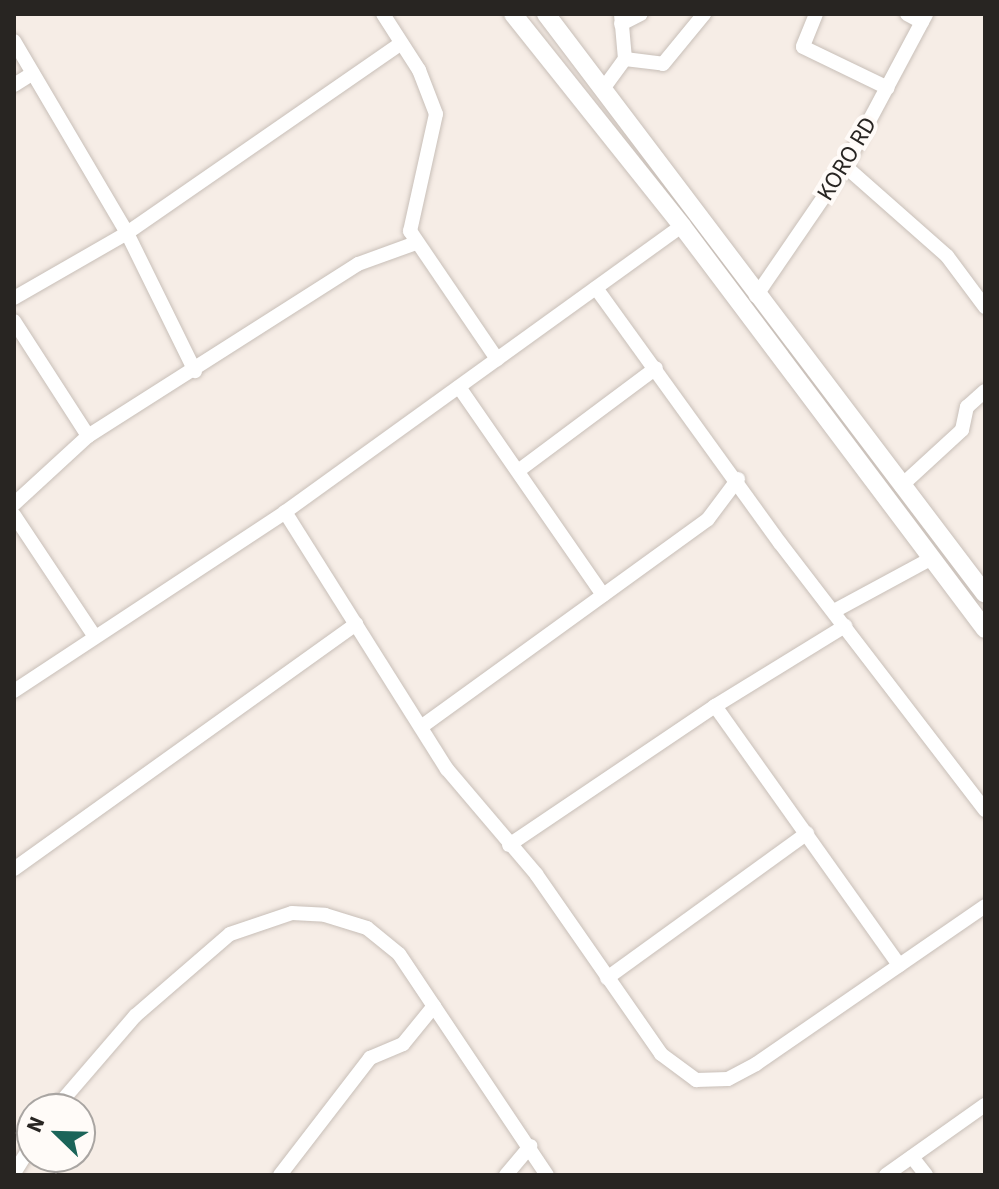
<!DOCTYPE html>
<html>
<head>
<meta charset="utf-8">
<style>
  body { margin:0 }
  #map { position:relative; width:999px; height:1189px; overflow:hidden; background:#f6ede6; font-family:"Source Sans 3",sans-serif }
  div>[style] { position:absolute }
  .roads { filter:drop-shadow(0 0 2px #c8bfb8) drop-shadow(0 0 2px #c8bfb8) }
  .minor>* { height:14px; margin:-7px; padding:0 7px; transform-origin:7px; border-radius:7px; background:#fff }
  .major>* { height:18px; margin:-9px; padding:0 9px; transform-origin:9px; border-radius:9px; background:#fff }
  span { translate:-50% -50%; white-space:nowrap; text-align:center; line-height:1.15; -webkit-text-stroke:8px #fffbf8; paint-order:stroke }
  .street-label { font-size:24px; color:#282522 }
  .frame { position:absolute; inset:0; border:16px solid #282522; pointer-events:none }
  .north { position:absolute; left:16px; top:1093px; width:80px; height:80px; box-sizing:border-box; background:#fffbf8; border:2px solid #a9a5a2; border-radius:50%; rotate:293deg; font-size:22px; font-weight:700; line-height:32px; text-align:center; color:#282522 }
  .north::after { content:''; display:block; margin:auto; width:28px; height:36px; background:#1b6459; clip-path:polygon(50% 0,100% 100%,50% 72%,0 100%) }
</style>
</head>
<body>
<div id="map">
  <div class="roads">
    <div class="minor">
      <div style="left:383px;top:14px;width:67px;rotate:57.3deg"></div>
      <div style="left:419px;top:70px;width:47px;rotate:68.9deg"></div>
      <div style="left:436px;top:114px;width:120px;rotate:102.5deg"></div>
      <div style="left:410px;top:231px;width:155px;rotate:55.8deg"></div>
      <div style="left:816px;top:14px;width:35px;rotate:112deg"></div>
      <div style="left:803px;top:47px;width:94px;rotate:25.8deg"></div>
      <div style="left:907px;top:14px;width:17px;rotate:28deg"></div>
      <div style="left:621px;top:24px;width:22px;rotate:-27deg"></div>
      <div style="left:14px;top:41px;width:223px;rotate:59.5deg"></div>
      <div style="left:127px;top:233px;width:154px;rotate:63.8deg"></div>
      <div style="left:625px;top:59px;width:38px;rotate:7deg"></div>
      <div style="left:663px;top:64px;width:65px;rotate:-50.6deg"></div>
      <div style="left:14px;top:85px;width:22px;rotate:-32deg"></div>
      <div style="left:603px;top:89px;width:37px;rotate:-54deg"></div>
      <div style="left:625px;top:59px;width:45px;rotate:-95.1deg"></div>
      <div style="left:845px;top:166px;width:136px;rotate:41.4deg"></div>
      <div style="left:947px;top:256px;width:64px;rotate:53.3deg"></div>
      <div style="left:596px;top:288px;width:314px;rotate:54.2deg"></div>
      <div style="left:780px;top:543px;width:337px;rotate:52.5deg"></div>
      <div style="left:756px;top:296px;width:158px;rotate:-55.6deg"></div>
      <div style="left:845px;top:166px;width:172px;rotate:-61.9deg"></div>
      <div style="left:14px;top:298px;width:130px;rotate:-29.9deg"></div>
      <div style="left:127px;top:233px;width:333px;rotate:-34.7deg"></div>
      <div style="left:14px;top:321px;width:137px;rotate:57.2deg"></div>
      <div style="left:459px;top:387px;width:253px;rotate:55.3deg"></div>
      <div style="left:518px;top:471px;width:172px;rotate:-36.7deg"></div>
      <div style="left:901px;top:486px;width:83px;rotate:-42.6deg"></div>
      <div style="left:962px;top:430px;width:24px;rotate:-78deg"></div>
      <div style="left:967px;top:407px;width:24px;rotate:-42deg"></div>
      <div style="left:14px;top:504px;width:100px;rotate:-42.6deg"></div>
      <div style="left:88px;top:436px;width:320px;rotate:-32.5deg"></div>
      <div style="left:358px;top:264px;width:62px;rotate:-19.9deg"></div>
      <div style="left:285px;top:512px;width:304px;rotate:57.8deg"></div>
      <div style="left:447px;top:769px;width:138px;rotate:49.7deg"></div>
      <div style="left:536px;top:874px;width:219px;rotate:55.2deg"></div>
      <div style="left:661px;top:1054px;width:44px;rotate:36.6deg"></div>
      <div style="left:696px;top:1080px;width:32px;rotate:-2deg"></div>
      <div style="left:728px;top:1079px;width:32px;rotate:-28deg"></div>
      <div style="left:756px;top:1064px;width:278px;rotate:-34.6deg"></div>
      <div style="left:14px;top:515px;width:146px;rotate:56.4deg"></div>
      <div style="left:836px;top:610px;width:109px;rotate:-28.4deg"></div>
      <div style="left:14px;top:691px;width:325px;rotate:-33.4deg"></div>
      <div style="left:285px;top:512px;width:489px;rotate:-35.8deg"></div>
      <div style="left:715px;top:706px;width:318px;rotate:54.6deg"></div>
      <div style="left:421px;top:727px;width:354px;rotate:-35.9deg"></div>
      <div style="left:708px;top:519px;width:50px;rotate:-53.1deg"></div>
      <div style="left:509px;top:845px;width:249px;rotate:-34deg"></div>
      <div style="left:715px;top:706px;width:153px;rotate:-31.6deg"></div>
      <div style="left:14px;top:869px;width:421px;rotate:-35.6deg"></div>
      <div style="left:607px;top:978px;width:247px;rotate:-35.9deg"></div>
      <div style="left:55px;top:1109px;width:123px;rotate:-49.3deg"></div>
      <div style="left:135px;top:1016px;width:125px;rotate:-40.8deg"></div>
      <div style="left:230px;top:934px;width:65px;rotate:-18.7deg"></div>
      <div style="left:292px;top:913px;width:33px;rotate:3deg"></div>
      <div style="left:325px;top:915px;width:44px;rotate:17.2deg"></div>
      <div style="left:367px;top:928px;width:41px;rotate:39.1deg"></div>
      <div style="left:399px;top:954px;width:266px;rotate:56.2deg"></div>
      <div style="left:912px;top:1157px;width:23px;rotate:52deg"></div>
      <div style="left:14px;top:1173px;width:34px;rotate:-58deg"></div>
      <div style="left:280px;top:1175px;width:148px;rotate:-52.4deg"></div>
      <div style="left:370px;top:1058px;width:36px;rotate:-23deg"></div>
      <div style="left:403px;top:1044px;width:49px;rotate:-50.8deg"></div>
      <div style="left:506px;top:1175px;width:38px;rotate:-50deg"></div>
      <div style="left:886px;top:1175px;width:121px;rotate:-35.3deg"></div>
    </div>
    <div class="major">
      <div style="left:513px;top:14px;width:271px;rotate:51.4deg"></div>
      <div style="left:682px;top:226px;width:504px;rotate:53.06deg"></div>
      <div style="left:546px;top:14px;width:727px;rotate:52.88deg"></div>
    </div>
  </div>
  <div class="street-label">
    <span style="left:847px;top:159px;rotate:-59deg">KORO RD</span>
  </div>
  <div class="frame"></div>
  <div class="north">N</div>
</div>
</body>
</html>
